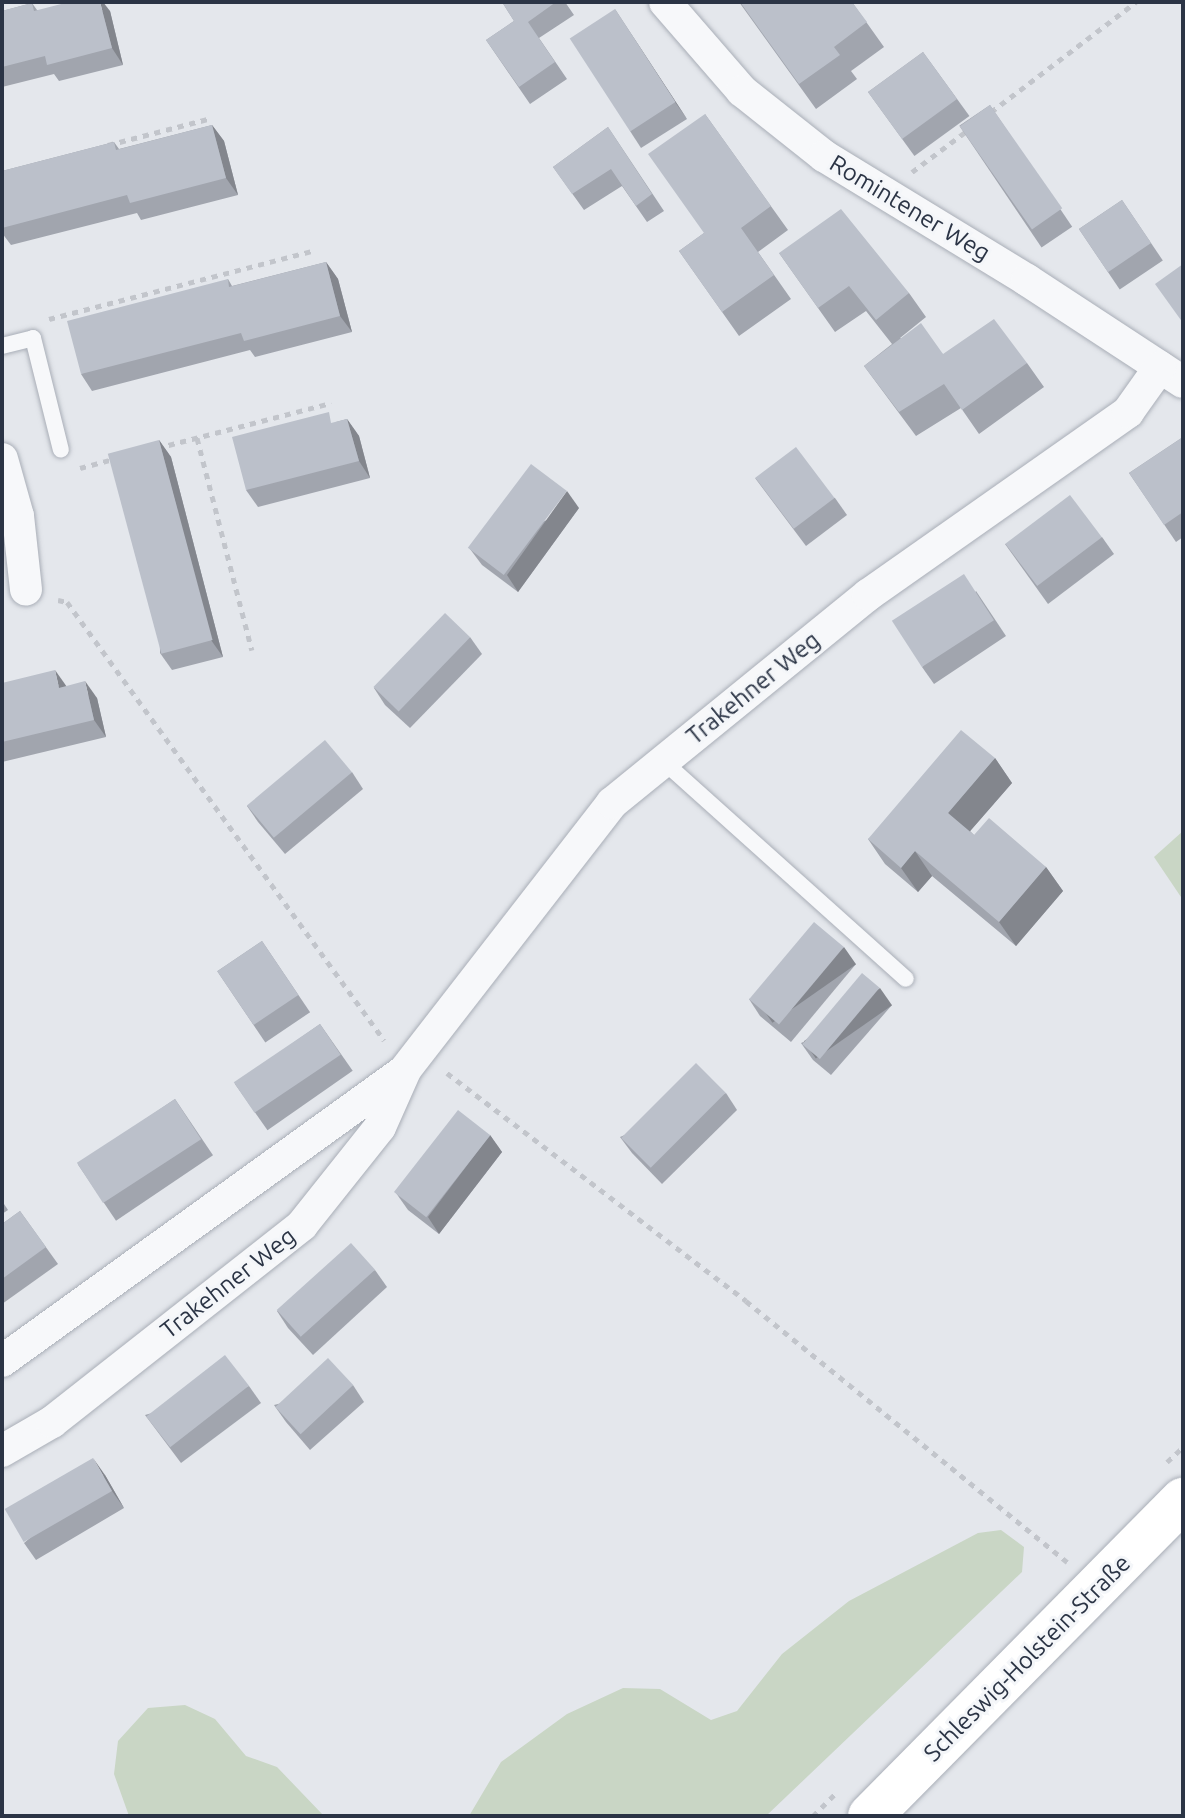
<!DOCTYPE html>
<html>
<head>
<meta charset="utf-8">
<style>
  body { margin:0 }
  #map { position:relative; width:1185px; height:1818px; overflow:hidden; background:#e4e7ec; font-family:Ubuntu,sans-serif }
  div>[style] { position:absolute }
  .green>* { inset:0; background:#c9d6c5 }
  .path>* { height:5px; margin-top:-2.5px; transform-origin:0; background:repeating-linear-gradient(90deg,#c2c5cb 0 6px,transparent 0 12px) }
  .roads { filter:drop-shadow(0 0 2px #a9aeb7) drop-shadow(0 0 2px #a9aeb7) }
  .lane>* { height:16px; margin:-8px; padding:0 8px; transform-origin:8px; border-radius:8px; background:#f7f8fa }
  .street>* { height:32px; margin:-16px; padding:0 16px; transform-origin:16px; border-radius:16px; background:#f7f8fa }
  .primary>* { height:44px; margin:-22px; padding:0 22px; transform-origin:22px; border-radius:22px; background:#fff }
  .wall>* { inset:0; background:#a1a5ae; transform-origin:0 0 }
  .shaded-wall>* { inset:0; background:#83868d; transform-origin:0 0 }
  .building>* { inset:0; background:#bbc0ca; transform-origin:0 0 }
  span { translate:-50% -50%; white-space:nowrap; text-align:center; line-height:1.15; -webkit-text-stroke:6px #f4f6f9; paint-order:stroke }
  .street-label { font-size:24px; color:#2b3445 }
  .frame { position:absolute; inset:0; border:4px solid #2b3445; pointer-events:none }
</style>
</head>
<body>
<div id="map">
  <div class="green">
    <div style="clip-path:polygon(1183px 831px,1183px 900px,1154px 857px)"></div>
    <div style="clip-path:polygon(1001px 1530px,1024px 1547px,1022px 1572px,766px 1816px,469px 1816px,501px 1762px,567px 1714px,623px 1688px,660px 1689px,711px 1720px,737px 1711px,782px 1654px,849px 1601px,978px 1533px)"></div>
    <div style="clip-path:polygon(185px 1705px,215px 1719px,246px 1756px,277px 1767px,324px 1816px,129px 1816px,114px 1774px,118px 1741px,148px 1708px)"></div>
  </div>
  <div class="path">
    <div style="left:991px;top:112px;width:182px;rotate:-37.2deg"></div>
    <div style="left:108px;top:145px;width:107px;rotate:-14.6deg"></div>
    <div style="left:912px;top:172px;width:70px;rotate:-36.9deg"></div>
    <div style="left:49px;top:319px;width:275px;rotate:-14.5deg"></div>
    <div style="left:197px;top:438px;width:219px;rotate:75.5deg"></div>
    <div style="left:157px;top:448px;width:180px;rotate:-14.5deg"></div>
    <div style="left:80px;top:468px;width:38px;rotate:-15deg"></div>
    <div style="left:58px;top:600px;width:9px;rotate:13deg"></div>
    <div style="left:67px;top:602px;width:541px;rotate:54.11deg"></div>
    <div style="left:447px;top:1073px;width:376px;rotate:37.3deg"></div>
    <div style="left:746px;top:1301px;width:414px;rotate:39.1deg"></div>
    <div style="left:1167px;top:1462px;width:22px;rotate:-43deg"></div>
    <div style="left:813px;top:1816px;width:31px;rotate:-45deg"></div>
  </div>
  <div class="roads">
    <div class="lane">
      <div style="left:2px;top:346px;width:32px;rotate:-14deg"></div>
      <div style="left:33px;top:338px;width:115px;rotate:76deg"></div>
      <div style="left:663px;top:761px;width:326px;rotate:41.9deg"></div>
    </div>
    <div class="street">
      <div style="left:665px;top:2px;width:118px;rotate:49.1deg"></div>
      <div style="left:742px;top:91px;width:105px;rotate:38.4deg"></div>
      <div style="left:824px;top:156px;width:238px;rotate:31.4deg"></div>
      <div style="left:1027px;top:280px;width:186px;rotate:33.2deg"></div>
      <div style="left:2px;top:459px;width:59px;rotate:74.3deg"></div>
      <div style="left:18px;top:516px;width:74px;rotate:83.8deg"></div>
      <div style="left:2px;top:1361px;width:497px;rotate:-35.8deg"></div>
      <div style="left:405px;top:1070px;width:338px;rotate:-52.2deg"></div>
      <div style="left:612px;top:803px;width:330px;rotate:-39.1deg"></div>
      <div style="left:868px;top:595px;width:318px;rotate:-35.1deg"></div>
      <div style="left:1128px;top:412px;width:55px;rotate:-54.6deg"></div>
      <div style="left:2px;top:1451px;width:58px;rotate:-30.1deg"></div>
      <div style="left:52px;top:1422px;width:318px;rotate:-38.2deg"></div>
      <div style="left:302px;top:1225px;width:125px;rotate:-51.5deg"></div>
      <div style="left:380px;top:1127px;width:59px;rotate:-66deg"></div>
    </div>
    <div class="primary">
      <div style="left:870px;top:1816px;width:445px;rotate:-45.3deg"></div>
    </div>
  </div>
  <div class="wall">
    <div style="clip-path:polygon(502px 2px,565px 2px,574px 15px,539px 38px,567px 79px,530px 104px,486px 40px,514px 21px)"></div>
    <div style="clip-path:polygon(739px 2px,852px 2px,884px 47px,851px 71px,857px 79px,816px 109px)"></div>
    <div style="clip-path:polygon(32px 3px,37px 10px,110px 11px,123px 65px,59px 81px,54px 74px,2px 87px,2px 11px)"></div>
    <div style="clip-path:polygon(615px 9px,687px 119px,641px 148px,630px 131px)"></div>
    <div style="left:923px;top:52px;width:79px;height:68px;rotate:54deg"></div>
    <div style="left:990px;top:105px;width:147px;height:37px;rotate:56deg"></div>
    <div style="clip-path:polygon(705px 114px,788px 230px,758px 252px,791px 299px,739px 336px,679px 251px,704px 233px)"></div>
    <div style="clip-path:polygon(212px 125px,224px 141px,238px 195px,141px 220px,137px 213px,11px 245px,2px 233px,2px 171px,114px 142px,119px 149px)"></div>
    <div style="clip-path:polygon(608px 127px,664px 211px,647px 222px,622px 186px,584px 210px,553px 167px)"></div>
    <div style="left:1122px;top:200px;width:73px;height:52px;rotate:56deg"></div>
    <div style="clip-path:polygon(779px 253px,909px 293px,926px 317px,900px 338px,943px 354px,1027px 363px,1044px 387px,979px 434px,961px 408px,916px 436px,864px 366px,892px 344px,866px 311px,835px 332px)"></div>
    <div style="clip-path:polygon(326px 262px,338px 279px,352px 332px,255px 357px,250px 350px,92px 391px,81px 374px,228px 279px,232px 286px)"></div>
    <div style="clip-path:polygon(347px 419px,359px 436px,370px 478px,258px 507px,246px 490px,336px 422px)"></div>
    <div style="clip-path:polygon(1183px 437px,1183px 537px,1176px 542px,1129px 473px)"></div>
    <div style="clip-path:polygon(159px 440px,171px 457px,223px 657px,172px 670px,160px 653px)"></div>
    <div style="clip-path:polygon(755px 478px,835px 498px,847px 515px,806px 546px)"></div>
    <div style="clip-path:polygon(579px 508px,518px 592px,482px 565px,470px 549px)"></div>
    <div style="clip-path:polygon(1102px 537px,1114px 554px,1048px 604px,1005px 544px)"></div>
    <div style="clip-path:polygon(976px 591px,1006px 636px,934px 684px,922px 667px)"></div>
    <div style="clip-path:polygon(470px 637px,482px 654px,410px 728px,385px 705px,374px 688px)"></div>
    <div style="clip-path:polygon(2px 683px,66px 686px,97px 698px,106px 737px,2px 762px)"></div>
    <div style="clip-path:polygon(995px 758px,1012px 783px,970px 831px,974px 835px,1046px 867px,1063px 891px,1016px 946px,932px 876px,918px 892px,885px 864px,868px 839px)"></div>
    <div style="clip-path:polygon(352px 772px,363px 789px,285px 854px,258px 822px,247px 806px)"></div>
    <div style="left:262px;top:941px;width:86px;height:54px;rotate:56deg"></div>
    <div style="clip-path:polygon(856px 964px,791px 1042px,760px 1016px,749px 999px)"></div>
    <div style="clip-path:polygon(892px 1005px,831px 1075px,813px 1060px,801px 1043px)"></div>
    <div style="left:320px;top:1024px;width:57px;height:104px;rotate:55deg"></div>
    <div style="clip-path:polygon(726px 1093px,737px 1110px,662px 1184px,632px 1153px,620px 1137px)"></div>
    <div style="left:175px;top:1099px;width:68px;height:117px;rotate:56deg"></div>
    <div style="clip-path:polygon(490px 1135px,502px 1152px,439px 1234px,408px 1210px,396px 1193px)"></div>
    <div style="clip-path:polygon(2px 1201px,8px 1210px,2px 1214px)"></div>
    <div style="clip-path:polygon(20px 1211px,58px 1264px,2px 1304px,2px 1224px)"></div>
    <div style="clip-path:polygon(375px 1270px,387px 1287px,313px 1355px,288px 1328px,277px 1311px)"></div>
    <div style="clip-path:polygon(353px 1385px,364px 1402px,310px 1450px,286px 1422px,274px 1405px)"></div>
    <div style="clip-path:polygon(249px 1386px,261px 1403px,181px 1463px,145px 1415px)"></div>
    <div style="clip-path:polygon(105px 1475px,124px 1508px,36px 1560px,24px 1543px)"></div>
  </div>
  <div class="shaded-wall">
    <div style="clip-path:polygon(100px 2px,103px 2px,110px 11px,123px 65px,112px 48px)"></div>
    <div style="clip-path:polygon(615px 9px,626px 26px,687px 119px,675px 102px)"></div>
    <div style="clip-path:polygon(212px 125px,224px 141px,238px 195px,226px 178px)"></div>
    <div style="clip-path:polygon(326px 262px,338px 279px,352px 332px,340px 316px)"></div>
    <div style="clip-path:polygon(347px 419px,359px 436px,370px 478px,359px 461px)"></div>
    <div style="clip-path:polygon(159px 440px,171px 457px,223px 657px,211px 640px)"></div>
    <div style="clip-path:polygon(567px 491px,579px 508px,518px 592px,507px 575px)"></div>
    <div style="clip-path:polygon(55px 670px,67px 687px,59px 688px)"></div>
    <div style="clip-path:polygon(85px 681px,97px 698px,106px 737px,94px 720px)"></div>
    <div style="clip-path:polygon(995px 758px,1012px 783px,965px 837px,948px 813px)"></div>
    <div style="clip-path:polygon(915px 851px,932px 876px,918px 892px,901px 868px)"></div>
    <div style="clip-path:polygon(1046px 867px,1063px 891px,1016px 946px,999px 922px)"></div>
    <div style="left:844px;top:947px;width:21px;height:102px;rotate:55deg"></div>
    <div style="left:880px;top:988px;width:21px;height:93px;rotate:55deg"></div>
    <div style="clip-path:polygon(490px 1135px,502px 1152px,439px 1234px,428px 1217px)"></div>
    <div style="clip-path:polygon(93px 1458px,105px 1475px,124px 1508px,112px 1491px)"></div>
  </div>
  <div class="building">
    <div style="clip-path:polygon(69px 2px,100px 2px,112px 48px,47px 65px,45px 56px,2px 67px,2px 11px,32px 3px,34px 11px)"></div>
    <div style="clip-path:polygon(502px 2px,556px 2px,528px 22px,555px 62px,519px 87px,486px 40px,514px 21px)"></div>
    <div style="clip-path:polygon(740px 2px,852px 2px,867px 22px,834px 47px,840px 55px,799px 84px)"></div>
    <div style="left:615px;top:9px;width:111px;height:54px;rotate:57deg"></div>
    <div style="left:923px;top:52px;width:58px;height:68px;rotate:54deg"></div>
    <div style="left:990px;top:105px;width:126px;height:37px;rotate:55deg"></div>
    <div style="clip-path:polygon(705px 114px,771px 206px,741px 228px,774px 275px,722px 312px,679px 251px,704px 233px,648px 154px)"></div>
    <div style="clip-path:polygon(212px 125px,226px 178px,130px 203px,127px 195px,2px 228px,2px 171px,114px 142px,116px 150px)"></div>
    <div style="clip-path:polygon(608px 127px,652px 194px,636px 206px,611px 169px,572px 194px,553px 167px)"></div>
    <div style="left:1122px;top:200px;width:52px;height:52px;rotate:56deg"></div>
    <div style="clip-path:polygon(841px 209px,909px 293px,876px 320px,849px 286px,818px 308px,779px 253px)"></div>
    <div style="clip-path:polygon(326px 262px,340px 316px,244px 341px,241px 333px,81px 374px,67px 321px,228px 279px,229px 287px)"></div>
    <div style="clip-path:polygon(1183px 264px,1183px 323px,1155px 284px)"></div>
    <div style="clip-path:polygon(994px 319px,1027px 363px,962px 410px,944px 384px,899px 412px,864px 366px,921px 323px,943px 354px)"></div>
    <div style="clip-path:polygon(329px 412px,331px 423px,347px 419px,359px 461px,246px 490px,232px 437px)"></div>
    <div style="clip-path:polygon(1183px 437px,1183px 512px,1164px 525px,1129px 473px)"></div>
    <div style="left:159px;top:440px;width:207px;height:53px;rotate:75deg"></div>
    <div style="left:796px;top:447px;width:64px;height:51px;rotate:53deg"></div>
    <div style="left:531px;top:464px;width:45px;height:105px;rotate:37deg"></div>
    <div style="left:1070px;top:495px;width:53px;height:81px;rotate:53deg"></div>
    <div style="left:964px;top:574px;width:55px;height:86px;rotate:57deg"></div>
    <div style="left:445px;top:613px;width:35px;height:103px;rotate:44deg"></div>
    <div style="clip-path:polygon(55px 670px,59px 688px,85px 681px,94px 720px,2px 742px,2px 683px)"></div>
    <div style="clip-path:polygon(961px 730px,995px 758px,948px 813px,974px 835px,989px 818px,1046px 867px,999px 922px,915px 851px,901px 868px,868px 839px)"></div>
    <div style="left:325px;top:740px;width:42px;height:102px;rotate:50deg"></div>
    <div style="left:814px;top:922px;width:39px;height:101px;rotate:40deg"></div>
    <div style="left:262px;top:941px;width:65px;height:54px;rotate:56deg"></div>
    <div style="left:862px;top:973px;width:23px;height:93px;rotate:40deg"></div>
    <div style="left:320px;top:1024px;width:37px;height:104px;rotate:56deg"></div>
    <div style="left:696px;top:1063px;width:42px;height:106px;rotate:45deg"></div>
    <div style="left:175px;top:1099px;width:48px;height:117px;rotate:57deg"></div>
    <div style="left:458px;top:1110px;width:41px;height:104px;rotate:38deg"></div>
    <div style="clip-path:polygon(20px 1211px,46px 1247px,2px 1279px,2px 1224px)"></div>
    <div style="left:351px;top:1243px;width:36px;height:100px;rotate:48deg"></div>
    <div style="left:225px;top:1355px;width:39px;height:100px;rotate:52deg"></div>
    <div style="left:328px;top:1358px;width:37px;height:72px;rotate:47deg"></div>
    <div style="left:93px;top:1458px;width:38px;height:102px;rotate:60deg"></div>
  </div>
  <div class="street-label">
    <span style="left:910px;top:208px;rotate:31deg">Romintener Weg</span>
    <span style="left:753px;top:688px;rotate:-39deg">Trakehner Weg</span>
    <span style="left:228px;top:1283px;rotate:-38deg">Trakehner Weg</span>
    <span style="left:1027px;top:1658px;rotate:-45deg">Schleswig-Holstein-Straße</span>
  </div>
  <div class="frame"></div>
</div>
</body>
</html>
